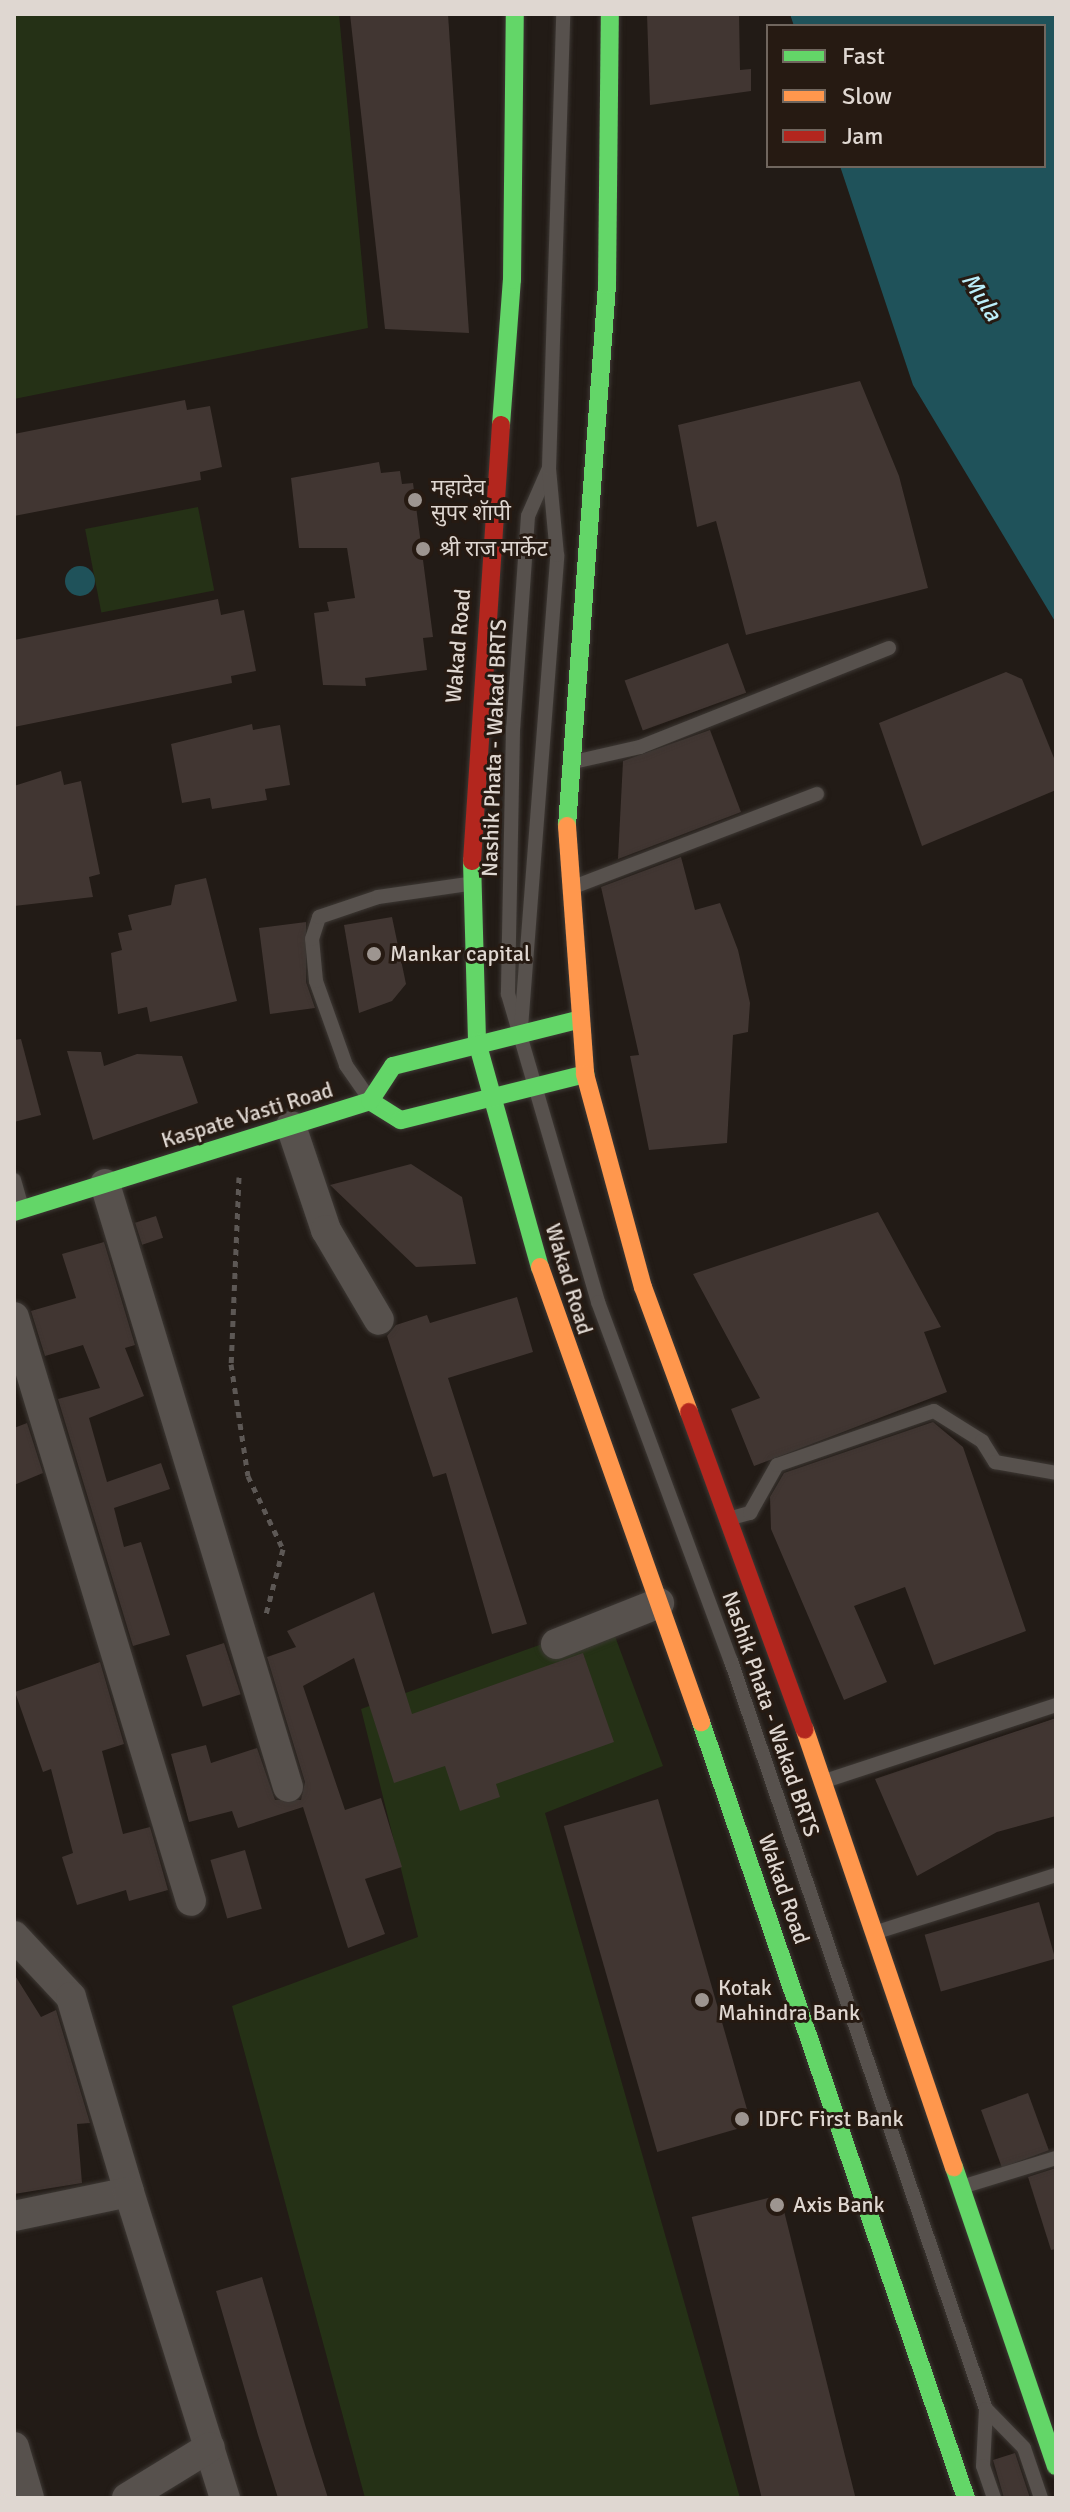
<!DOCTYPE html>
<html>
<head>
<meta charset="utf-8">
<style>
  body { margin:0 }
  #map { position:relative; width:1070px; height:2512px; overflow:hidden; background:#221b16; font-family:Signika,"Noto Sans Devanagari",sans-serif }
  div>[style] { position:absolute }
  .green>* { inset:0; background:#253116; transform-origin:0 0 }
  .water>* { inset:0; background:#1f525a }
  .round { border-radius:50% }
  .building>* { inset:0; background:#413632; transform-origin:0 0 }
  .path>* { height:5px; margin-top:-2.5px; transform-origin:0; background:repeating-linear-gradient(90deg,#5d5855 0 6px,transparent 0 12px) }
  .roads { filter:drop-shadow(0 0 2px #3d3834) drop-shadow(0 0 2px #3d3834) }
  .lane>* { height:14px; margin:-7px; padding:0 7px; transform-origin:7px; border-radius:7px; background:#57514d }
  .street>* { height:30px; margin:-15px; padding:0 15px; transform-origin:15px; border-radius:15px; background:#57514d }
  .fast>* { height:18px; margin:-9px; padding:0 9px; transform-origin:9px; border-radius:9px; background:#63d668 }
  .slow>* { height:18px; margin:-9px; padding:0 9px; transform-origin:9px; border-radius:9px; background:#ff974d }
  .jam>* { height:18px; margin:-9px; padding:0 9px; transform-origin:9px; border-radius:9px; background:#b3261e }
  .dots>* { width:22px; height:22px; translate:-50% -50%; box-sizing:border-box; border:4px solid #261a12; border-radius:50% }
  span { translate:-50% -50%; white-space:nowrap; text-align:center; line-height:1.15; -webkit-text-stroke:6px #261a12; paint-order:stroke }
  .poi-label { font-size:22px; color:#dfd7d1 }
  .left { translate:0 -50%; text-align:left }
  .street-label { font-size:22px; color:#dfd7d1 }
  .water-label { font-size:24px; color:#bceef9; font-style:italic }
  .frame { position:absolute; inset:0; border:16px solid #dfd7d1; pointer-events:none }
  .legend { position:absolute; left:766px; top:24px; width:280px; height:144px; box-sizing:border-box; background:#261a12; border:2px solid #70665e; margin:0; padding:10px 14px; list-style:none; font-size:24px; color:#dfd7d1 }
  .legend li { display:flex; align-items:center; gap:16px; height:40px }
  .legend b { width:40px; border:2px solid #70665e }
</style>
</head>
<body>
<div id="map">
  <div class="green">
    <div style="clip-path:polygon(14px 14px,339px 14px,368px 328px,14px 399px)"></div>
    <div style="left:198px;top:507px;width:85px;height:115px;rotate:79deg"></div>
    <div style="clip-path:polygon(609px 1620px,663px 1766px,545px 1813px,740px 2498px,365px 2498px,232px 2006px,418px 1937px,361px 1709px)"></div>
  </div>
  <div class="water">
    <div style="clip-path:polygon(790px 14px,1056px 14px,1056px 623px,913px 385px,840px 166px,1044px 166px,1044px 26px,794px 26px)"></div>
    <div class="round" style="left:65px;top:566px;width:30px;height:30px"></div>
  </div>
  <div class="building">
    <div style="clip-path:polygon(350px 14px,448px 14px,469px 333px,385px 329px)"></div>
    <div style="clip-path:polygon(647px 14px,739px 14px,740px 70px,751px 69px,751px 91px,650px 105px)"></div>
    <div style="clip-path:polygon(860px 381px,899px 476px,928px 588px,746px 635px,716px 521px,697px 527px,678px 425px)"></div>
    <div style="clip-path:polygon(185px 400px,187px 410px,210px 406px,222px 467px,200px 472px,201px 480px,14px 516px,14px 434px)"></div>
    <div style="clip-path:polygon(379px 462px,381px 473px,400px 471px,402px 484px,413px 483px,433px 637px,423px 638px,427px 670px,365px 678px,366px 686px,323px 685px,314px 613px,329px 611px,327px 602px,355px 598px,347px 548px,299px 548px,291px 478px)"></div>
    <div style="clip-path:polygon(218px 599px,221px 615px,244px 610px,256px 671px,231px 676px,232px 683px,14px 727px,14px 640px)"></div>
    <div style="left:728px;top:643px;width:53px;height:110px;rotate:70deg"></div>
    <div style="clip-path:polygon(1006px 672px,1022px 679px,1056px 763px,1056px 790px,922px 846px,879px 723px)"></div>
    <div style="clip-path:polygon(252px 724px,253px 730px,280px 725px,290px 785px,265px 789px,267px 800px,212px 809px,210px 798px,182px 803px,171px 744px)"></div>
    <div style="clip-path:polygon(710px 730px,741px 812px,618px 859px,623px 761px)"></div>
    <div style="clip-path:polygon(61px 771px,64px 785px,81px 781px,100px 874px,89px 877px,93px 897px,14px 906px,14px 786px)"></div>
    <div style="clip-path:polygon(681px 857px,695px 910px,720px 903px,738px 950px,750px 1003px,748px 1032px,733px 1035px,727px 1143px,649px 1150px,630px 1056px,639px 1055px,601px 887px)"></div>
    <div style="clip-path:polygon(206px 878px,237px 1001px,150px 1022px,147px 1007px,118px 1014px,111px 953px,122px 950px,118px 933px,132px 930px,128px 915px,171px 905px,175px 885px)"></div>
    <div style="clip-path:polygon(392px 917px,406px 984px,392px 1001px,359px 1013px,344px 925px)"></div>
    <div style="clip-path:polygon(306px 922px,306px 982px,315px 1008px,270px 1014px,259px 928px)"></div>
    <div style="clip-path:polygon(21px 1039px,41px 1115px,14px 1122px,14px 1040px)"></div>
    <div style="clip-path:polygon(67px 1051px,101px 1052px,104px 1066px,137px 1054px,182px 1056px,198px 1103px,93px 1140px)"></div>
    <div style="clip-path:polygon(411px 1164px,462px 1197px,476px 1264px,416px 1267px,330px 1185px)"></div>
    <div style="clip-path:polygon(878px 1212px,941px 1327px,924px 1332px,947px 1392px,754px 1466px,731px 1409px,760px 1398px,693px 1274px)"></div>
    <div style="left:156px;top:1216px;width:23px;height:22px;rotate:72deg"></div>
    <div style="clip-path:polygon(104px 1242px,135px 1345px,125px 1348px,144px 1396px,89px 1418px,107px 1482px,161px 1463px,170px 1489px,114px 1508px,124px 1547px,141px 1542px,170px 1635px,133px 1646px,58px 1399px,100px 1388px,83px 1345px,45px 1356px,31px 1311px,76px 1298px,62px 1254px)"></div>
    <div style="clip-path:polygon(517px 1297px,533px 1352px,448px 1378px,527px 1624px,492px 1634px,446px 1473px,433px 1477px,387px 1336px,396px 1325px,427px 1315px,430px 1323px)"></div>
    <div style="clip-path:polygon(933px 1422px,963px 1447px,1026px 1631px,934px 1665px,905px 1587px,854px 1606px,887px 1682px,844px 1700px,771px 1529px,770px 1497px,784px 1473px)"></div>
    <div style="clip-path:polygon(27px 1423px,43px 1473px,14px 1485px,14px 1428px)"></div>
    <div style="clip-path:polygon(374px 1592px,412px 1714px,583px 1653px,614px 1742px,496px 1784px,500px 1797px,460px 1811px,445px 1766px,394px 1783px,354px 1658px,303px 1686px,345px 1810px,381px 1798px,402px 1867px,365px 1879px,385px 1934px,348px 1948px,303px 1807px,238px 1828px,232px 1811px,189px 1822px,171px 1754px,206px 1745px,211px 1763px,257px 1748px,275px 1800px,301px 1800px,305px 1782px,267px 1657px,296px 1647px,287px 1631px)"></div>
    <div style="left:224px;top:1643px;width:54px;height:40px;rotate:72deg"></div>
    <div style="clip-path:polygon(100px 1662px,124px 1744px,102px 1751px,123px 1834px,150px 1827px,168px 1890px,129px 1901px,126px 1890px,77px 1905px,62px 1857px,73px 1853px,51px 1769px,43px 1772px,15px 1692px)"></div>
    <div style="clip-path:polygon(1056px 1718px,1056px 1816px,997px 1832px,917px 1876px,875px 1779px)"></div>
    <div style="left:658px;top:1799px;width:339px;height:98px;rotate:74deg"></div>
    <div style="left:245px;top:1850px;width:61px;height:36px;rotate:74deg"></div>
    <div style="left:1039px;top:1902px;width:59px;height:119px;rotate:74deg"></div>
    <div style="clip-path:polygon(14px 1974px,41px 2017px,56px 2010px,90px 2123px,77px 2124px,82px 2183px,14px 2194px)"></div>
    <div style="left:1028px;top:2093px;width:61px;height:50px;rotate:70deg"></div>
    <div style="clip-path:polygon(1056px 2168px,1056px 2249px,1051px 2250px,1028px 2177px)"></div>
    <div style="left:780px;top:2195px;width:313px;height:91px;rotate:76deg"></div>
    <div style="clip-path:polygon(262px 2277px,306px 2428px,328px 2498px,278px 2498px,258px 2435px,216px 2291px)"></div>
    <div style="clip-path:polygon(1015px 2453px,1030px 2498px,1004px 2498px,993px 2460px)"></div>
  </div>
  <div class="path">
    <div style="left:239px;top:1177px;width:187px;rotate:92.4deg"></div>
    <div style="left:231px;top:1364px;width:113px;rotate:81.4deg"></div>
    <div style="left:248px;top:1476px;width:81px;rotate:64.4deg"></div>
    <div style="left:283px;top:1549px;width:71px;rotate:104.6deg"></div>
  </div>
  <div class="roads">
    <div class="lane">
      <div style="left:549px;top:468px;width:52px;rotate:113.6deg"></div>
      <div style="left:528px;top:516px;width:214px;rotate:94deg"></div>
      <div style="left:513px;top:729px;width:265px;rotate:91.1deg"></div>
      <div style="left:508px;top:994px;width:321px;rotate:73.7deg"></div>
      <div style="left:598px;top:1302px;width:383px;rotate:69.7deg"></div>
      <div style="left:731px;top:1661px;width:790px;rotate:71.18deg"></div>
      <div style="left:986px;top:2409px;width:57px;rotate:93deg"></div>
      <div style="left:983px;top:2466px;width:34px;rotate:71deg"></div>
      <div style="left:578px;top:761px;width:64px;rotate:-12.7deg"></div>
      <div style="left:640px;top:747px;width:268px;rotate:-21.7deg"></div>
      <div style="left:576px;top:886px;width:258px;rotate:-20.9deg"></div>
      <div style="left:521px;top:1028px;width:474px;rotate:-85.6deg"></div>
      <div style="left:557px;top:555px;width:87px;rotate:-95.3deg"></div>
      <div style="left:549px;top:468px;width:454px;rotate:-88.2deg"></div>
      <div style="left:366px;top:1094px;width:35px;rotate:-125deg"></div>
      <div style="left:346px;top:1065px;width:89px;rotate:-109.7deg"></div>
      <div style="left:316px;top:981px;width:42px;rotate:-95.4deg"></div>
      <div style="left:312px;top:939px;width:23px;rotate:-72deg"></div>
      <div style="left:319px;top:917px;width:62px;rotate:-18.7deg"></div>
      <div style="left:378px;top:897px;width:91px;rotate:-8.2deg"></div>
      <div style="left:14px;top:1180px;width:26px;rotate:74deg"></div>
      <div style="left:735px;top:1517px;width:16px;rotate:-15deg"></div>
      <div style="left:750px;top:1513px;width:55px;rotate:-60.6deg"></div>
      <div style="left:777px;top:1465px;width:166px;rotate:-19deg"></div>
      <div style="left:934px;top:1411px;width:57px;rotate:32deg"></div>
      <div style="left:982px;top:1441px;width:25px;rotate:58deg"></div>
      <div style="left:995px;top:1462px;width:62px;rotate:10.2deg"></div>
      <div style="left:828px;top:1780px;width:240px;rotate:-18.2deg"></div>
      <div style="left:877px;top:1932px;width:188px;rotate:-17.7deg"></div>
      <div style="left:965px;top:2186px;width:95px;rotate:-17.1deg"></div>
      <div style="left:986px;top:2409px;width:54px;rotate:45.7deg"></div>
      <div style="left:1024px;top:2448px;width:53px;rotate:71.2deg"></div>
    </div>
    <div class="street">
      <div style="left:291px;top:1126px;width:110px;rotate:71.4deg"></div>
      <div style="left:326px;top:1230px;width:104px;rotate:59.5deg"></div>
      <div style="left:105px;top:1184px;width:630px;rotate:73.12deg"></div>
      <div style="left:14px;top:1317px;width:610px;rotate:73.14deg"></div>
      <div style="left:556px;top:1644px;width:111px;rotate:-21.7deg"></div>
      <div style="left:14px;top:1936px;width:83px;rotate:46.9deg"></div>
      <div style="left:71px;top:1997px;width:203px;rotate:73.4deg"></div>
      <div style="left:14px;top:2216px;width:117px;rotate:-11.8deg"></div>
      <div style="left:129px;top:2192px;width:321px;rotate:72.6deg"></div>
      <div style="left:14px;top:2447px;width:53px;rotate:73.6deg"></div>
      <div style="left:127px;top:2498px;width:97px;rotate:-31.6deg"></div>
    </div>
    <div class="fast">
      <div style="left:501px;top:425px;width:145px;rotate:-85.7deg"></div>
      <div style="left:512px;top:280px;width:266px;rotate:-89.4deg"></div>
      <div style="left:567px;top:826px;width:542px;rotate:-85.77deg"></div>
      <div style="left:607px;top:285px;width:271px;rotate:-89.4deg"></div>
      <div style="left:472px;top:861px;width:181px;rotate:88.4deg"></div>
      <div style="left:477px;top:1042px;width:234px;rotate:74.4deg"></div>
      <div style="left:370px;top:1101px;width:36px;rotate:32deg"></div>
      <div style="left:401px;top:1120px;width:190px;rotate:-14deg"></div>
      <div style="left:14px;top:1212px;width:373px;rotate:-17.3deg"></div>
      <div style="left:370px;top:1101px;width:42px;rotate:-56.7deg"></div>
      <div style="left:393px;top:1066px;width:191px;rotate:-14deg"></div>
      <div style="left:701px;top:1722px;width:820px;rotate:71.15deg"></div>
      <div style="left:954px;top:2167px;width:316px;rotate:71.2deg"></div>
    </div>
    <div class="slow">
      <div style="left:567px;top:826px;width:249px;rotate:85.8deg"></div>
      <div style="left:585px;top:1074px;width:221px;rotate:74.8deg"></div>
      <div style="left:643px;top:1287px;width:133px;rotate:69.8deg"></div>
      <div style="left:540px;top:1267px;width:483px;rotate:70.5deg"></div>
      <div style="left:805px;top:1730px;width:462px;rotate:71.2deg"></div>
    </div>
    <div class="jam">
      <div style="left:472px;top:861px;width:437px;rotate:-86.2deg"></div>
      <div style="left:689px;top:1412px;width:338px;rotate:70deg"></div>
    </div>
  </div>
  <div class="dots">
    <div style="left:415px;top:500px;background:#9d9590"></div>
    <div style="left:423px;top:549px;background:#9d9590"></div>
    <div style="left:374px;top:954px;background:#9d9590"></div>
    <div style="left:702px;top:2000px;background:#9d9590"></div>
    <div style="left:742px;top:2119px;background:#9d9590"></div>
    <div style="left:777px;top:2205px;background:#9d9590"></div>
  </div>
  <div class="poi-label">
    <span class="left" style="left:431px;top:500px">महादेव<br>सुपर शॅापी</span>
    <span class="left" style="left:439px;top:549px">श्री राज मार्केट</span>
    <span class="left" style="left:390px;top:954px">Mankar capital</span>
    <span class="left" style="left:718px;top:2000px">Kotak<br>Mahindra Bank</span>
    <span class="left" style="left:758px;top:2119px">IDFC First Bank</span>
    <span class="left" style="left:793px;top:2205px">Axis Bank</span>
  </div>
  <div class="street-label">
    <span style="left:458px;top:646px;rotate:-85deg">Wakad Road</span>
    <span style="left:494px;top:748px;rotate:-88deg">Nashik Phata - Wakad BRTS</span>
    <span style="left:247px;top:1115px;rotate:-17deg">Kaspate Vasti Road</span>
    <span style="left:569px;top:1279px;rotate:73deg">Wakad Road</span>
    <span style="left:771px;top:1714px;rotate:71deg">Nashik Phata - Wakad BRTS</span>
    <span style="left:784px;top:1889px;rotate:71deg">Wakad Road</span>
  </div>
  <div class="water-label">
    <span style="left:981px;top:297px;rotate:57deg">Mula</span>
  </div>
  <div class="frame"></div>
  <ul class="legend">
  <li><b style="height:10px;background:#63d668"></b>Fast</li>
  <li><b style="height:10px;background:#ff974d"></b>Slow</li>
  <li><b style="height:10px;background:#b3261e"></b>Jam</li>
  </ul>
</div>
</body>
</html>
